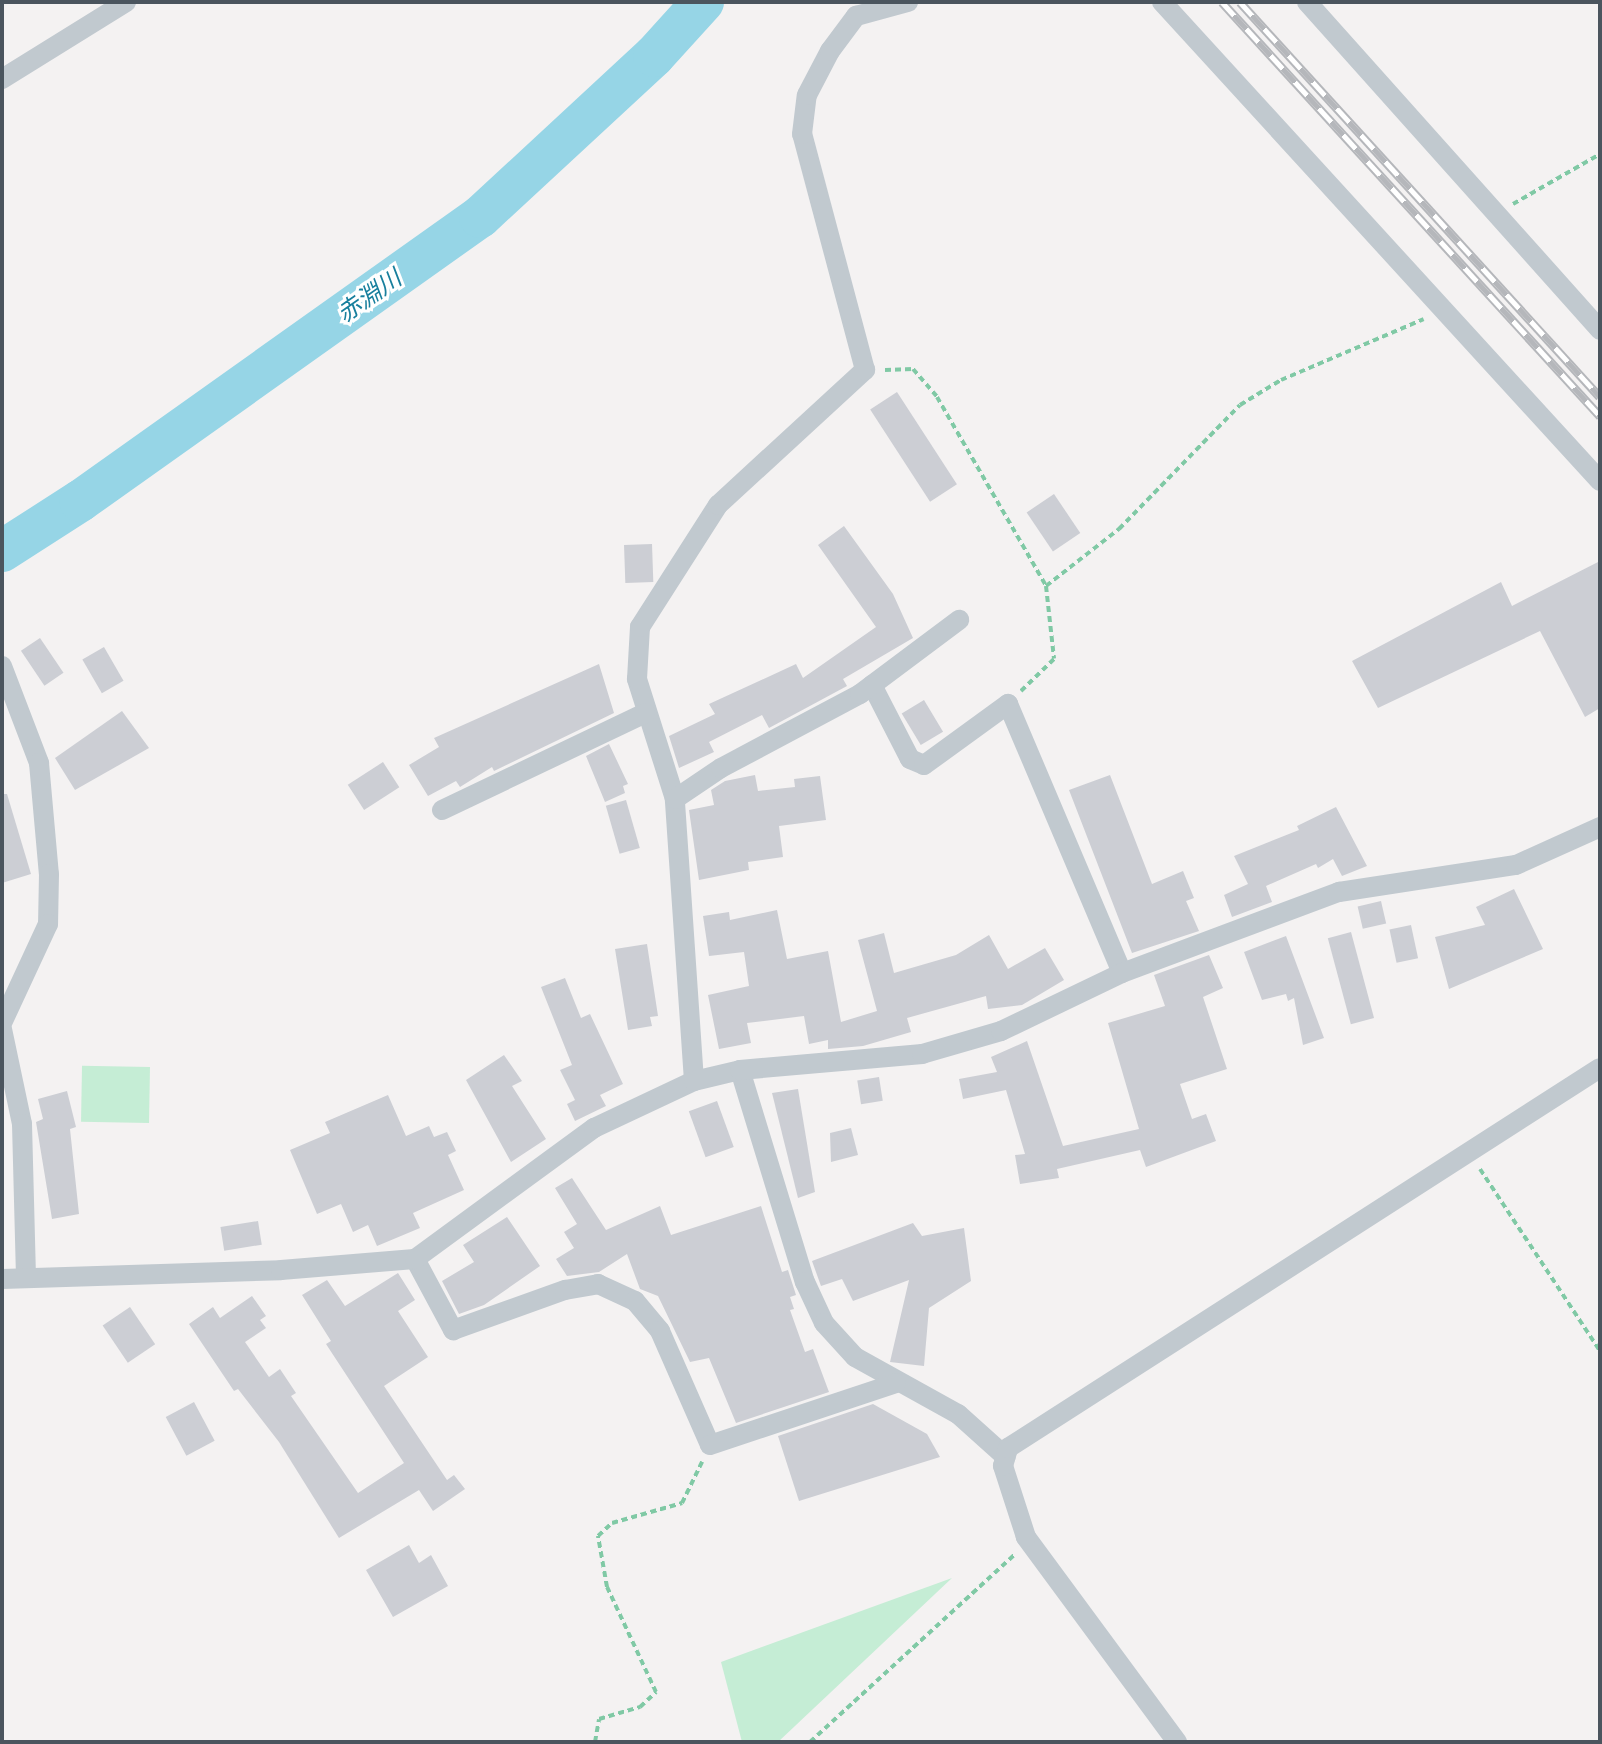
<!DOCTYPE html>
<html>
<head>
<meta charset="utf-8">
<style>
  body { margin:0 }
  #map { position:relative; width:1602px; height:1744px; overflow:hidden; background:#f4f2f2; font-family:"Public Sans","Noto Sans JP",sans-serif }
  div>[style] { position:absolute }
  .green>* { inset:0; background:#c5edd5; transform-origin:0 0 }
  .river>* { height:42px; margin:-21px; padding:0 21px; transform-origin:21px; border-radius:21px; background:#96d5e6 }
  .building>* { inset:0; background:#ccced4; transform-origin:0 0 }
  .path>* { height:4px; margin-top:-2px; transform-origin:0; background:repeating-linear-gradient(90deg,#80c9a5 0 6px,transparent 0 10px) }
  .street>* { height:20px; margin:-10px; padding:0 10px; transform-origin:10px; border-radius:10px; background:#c1c9cf }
  .rail>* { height:9px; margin-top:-4.5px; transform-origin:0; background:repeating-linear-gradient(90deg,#fff 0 18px,#b5b7bb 0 36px); box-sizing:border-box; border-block:2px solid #b5b7bb }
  span { translate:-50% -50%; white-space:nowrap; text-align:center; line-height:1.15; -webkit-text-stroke:6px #fff; paint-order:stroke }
  .water-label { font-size:24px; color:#187f9d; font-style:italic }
  .frame { position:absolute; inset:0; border:4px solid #4b555e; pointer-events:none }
</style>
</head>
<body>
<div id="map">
  <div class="green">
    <div style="left:150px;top:1067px;width:56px;height:68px;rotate:91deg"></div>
    <div style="clip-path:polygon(952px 1578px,778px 1742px,742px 1742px,721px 1662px)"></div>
  </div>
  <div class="river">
    <div style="left:2px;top:551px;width:93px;rotate:-32.7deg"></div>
    <div style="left:80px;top:501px;width:491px;rotate:-35.4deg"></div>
    <div style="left:480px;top:217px;width:237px;rotate:-42.8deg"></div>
    <div style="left:654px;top:56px;width:73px;rotate:-47.8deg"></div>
  </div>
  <div class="building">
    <div style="left:897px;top:392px;width:110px;height:32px;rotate:57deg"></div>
    <div style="left:1054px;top:494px;width:47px;height:33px;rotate:56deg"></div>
    <div style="clip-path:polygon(844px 526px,893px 594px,913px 638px,843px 679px,847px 686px,769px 728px,762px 715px,709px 742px,714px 752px,679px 768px,669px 736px,715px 714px,709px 704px,796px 664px,803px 678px,876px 627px,818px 545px)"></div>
    <div style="left:652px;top:544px;width:38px;height:28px;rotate:88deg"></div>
    <div style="clip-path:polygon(1600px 561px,1600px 708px,1585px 717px,1540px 631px,1378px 708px,1352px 661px,1501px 582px,1512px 606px)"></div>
    <div style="left:40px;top:638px;width:42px;height:23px;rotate:56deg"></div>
    <div style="left:104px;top:647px;width:39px;height:25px;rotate:60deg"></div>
    <div style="clip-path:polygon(599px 664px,614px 713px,494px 771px,492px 767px,460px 787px,456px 781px,428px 796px,409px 765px,439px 747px,434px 738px)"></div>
    <div style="left:924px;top:700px;width:37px;height:26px;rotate:59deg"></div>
    <div style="clip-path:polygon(122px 711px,149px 748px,75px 790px,55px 758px)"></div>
    <div style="clip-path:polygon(609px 744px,628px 784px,623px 786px,625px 793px,605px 802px,586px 756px)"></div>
    <div style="left:383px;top:762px;width:30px;height:42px;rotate:57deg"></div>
    <div style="clip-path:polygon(755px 775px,758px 791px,795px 787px,794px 779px,820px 776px,826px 820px,779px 826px,783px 857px,748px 862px,749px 870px,699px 880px,689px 810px,714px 805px,711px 790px,725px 781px)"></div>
    <div style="clip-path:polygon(1110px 775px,1152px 884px,1183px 871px,1194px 898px,1186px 901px,1199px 931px,1132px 953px,1069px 790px)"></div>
    <div style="clip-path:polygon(2px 794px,7px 794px,31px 874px,2px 883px)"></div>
    <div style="left:626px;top:800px;width:50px;height:21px;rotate:74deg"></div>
    <div style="clip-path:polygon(1336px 807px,1367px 866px,1342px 876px,1333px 859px,1318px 868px,1316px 864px,1266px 886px,1272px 902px,1232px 917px,1224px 895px,1248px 884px,1234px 856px,1299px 830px,1297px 826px)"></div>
    <div style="clip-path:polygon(1514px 889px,1543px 949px,1449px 989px,1435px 937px,1485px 925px,1476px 907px)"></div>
    <div style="left:1381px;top:901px;width:23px;height:24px;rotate:77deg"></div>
    <div style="clip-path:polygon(777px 910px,787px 959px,828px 951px,841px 1022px,877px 1011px,858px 940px,884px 933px,894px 973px,956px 955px,989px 935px,1008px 969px,1045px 948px,1064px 980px,1022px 1005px,988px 1009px,986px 996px,907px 1018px,911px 1032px,863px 1046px,828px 1049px,828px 1040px,809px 1044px,804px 1016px,747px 1023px,751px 1043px,719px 1049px,708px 995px,749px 986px,744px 952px,709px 956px,703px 916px,729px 912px,730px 920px)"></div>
    <div style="left:1411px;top:925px;width:34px;height:22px;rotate:78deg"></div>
    <div style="left:1351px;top:932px;width:89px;height:24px;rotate:75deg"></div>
    <div style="clip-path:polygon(1286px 936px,1324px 1038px,1303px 1045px,1294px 998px,1288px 1001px,1286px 994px,1262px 1000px,1244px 952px)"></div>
    <div style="clip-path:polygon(647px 944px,658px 1016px,650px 1017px,652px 1026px,628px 1030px,615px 949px)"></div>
    <div style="clip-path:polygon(1209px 955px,1223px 988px,1203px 997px,1227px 1069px,1180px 1084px,1192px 1119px,1206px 1114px,1216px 1141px,1146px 1167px,1140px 1150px,1057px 1169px,1059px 1178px,1020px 1184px,1015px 1155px,1025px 1154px,1006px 1090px,963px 1099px,959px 1079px,997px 1072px,991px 1057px,1027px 1041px,1063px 1146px,1139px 1129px,1108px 1023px,1165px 1006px,1154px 975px)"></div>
    <div style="clip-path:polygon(565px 978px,581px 1018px,590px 1014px,623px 1084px,600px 1095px,606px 1106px,575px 1121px,567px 1104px,575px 1100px,560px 1070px,572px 1065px,541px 987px)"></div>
    <div style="clip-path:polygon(504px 1055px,522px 1081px,512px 1086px,546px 1139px,511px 1162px,466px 1080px)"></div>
    <div style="left:879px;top:1077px;width:24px;height:22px;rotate:81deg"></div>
    <div style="clip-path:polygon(798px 1089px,815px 1192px,798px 1198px,772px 1093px)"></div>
    <div style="clip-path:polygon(67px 1091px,76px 1127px,70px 1129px,79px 1214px,52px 1219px,36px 1122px,43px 1119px,38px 1099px)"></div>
    <div style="clip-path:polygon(388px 1095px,406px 1136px,429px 1126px,434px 1137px,447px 1132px,456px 1151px,448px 1155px,464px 1190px,413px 1213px,420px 1228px,377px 1246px,368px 1225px,353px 1232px,341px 1204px,317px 1214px,290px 1150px,330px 1133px,325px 1122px)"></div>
    <div style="left:717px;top:1101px;width:49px;height:30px;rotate:70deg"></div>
    <div style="clip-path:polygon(851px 1128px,858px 1155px,831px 1162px,830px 1133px)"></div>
    <div style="clip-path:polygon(572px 1178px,606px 1230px,660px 1206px,671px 1235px,761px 1206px,782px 1272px,788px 1270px,796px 1295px,790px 1297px,794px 1309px,790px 1310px,805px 1352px,813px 1349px,829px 1392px,736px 1423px,709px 1358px,690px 1362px,658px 1296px,640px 1289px,627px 1254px,599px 1272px,567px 1276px,556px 1259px,574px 1248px,564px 1232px,577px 1224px,555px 1188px)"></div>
    <div style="clip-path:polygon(507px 1217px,540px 1266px,484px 1305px,459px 1314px,442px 1281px,474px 1262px,463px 1245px)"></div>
    <div style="left:258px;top:1221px;width:24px;height:38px;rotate:81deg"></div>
    <div style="clip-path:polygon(913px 1223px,922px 1236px,964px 1228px,971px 1281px,929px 1308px,924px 1366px,890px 1362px,909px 1280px,853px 1301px,842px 1279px,821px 1286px,812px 1261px)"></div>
    <div style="clip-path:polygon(398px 1273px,415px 1300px,398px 1311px,428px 1357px,384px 1386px,447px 1480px,454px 1475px,465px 1489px,433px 1511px,419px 1490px,339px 1538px,279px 1442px,238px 1389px,234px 1391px,189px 1324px,213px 1307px,220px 1318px,252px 1296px,266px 1316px,260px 1320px,266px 1328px,245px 1342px,269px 1377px,280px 1369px,296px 1393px,291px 1396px,358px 1493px,404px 1463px,326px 1344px,331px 1341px,302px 1295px,327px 1280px,345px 1306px)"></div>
    <div style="left:130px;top:1307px;width:45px;height:33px;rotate:56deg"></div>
    <div style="left:194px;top:1402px;width:44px;height:32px;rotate:62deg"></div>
    <div style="clip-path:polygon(873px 1404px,927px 1434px,940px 1457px,799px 1501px,778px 1436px)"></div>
    <div style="clip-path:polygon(409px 1545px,419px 1563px,431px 1555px,448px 1586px,393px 1617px,366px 1570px)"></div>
  </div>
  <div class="path">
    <div style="left:1513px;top:204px;width:100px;rotate:-29.9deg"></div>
    <div style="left:885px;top:370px;width:28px;rotate:-2deg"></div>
    <div style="left:913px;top:369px;width:37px;rotate:49deg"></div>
    <div style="left:937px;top:397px;width:218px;rotate:60deg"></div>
    <div style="left:1046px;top:586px;width:73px;rotate:83.7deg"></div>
    <div style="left:1054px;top:659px;width:46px;rotate:135.9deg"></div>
    <div style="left:1046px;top:586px;width:93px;rotate:-38deg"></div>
    <div style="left:1119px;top:529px;width:173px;rotate:-45.7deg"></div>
    <div style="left:1240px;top:405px;width:48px;rotate:-31.4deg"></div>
    <div style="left:1281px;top:380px;width:155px;rotate:-23.1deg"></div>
    <div style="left:1480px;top:1169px;width:218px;rotate:56.6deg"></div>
    <div style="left:595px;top:1742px;width:23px;rotate:-80deg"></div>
    <div style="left:599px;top:1719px;width:43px;rotate:-16.3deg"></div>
    <div style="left:640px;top:1707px;width:22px;rotate:-43deg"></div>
    <div style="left:656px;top:1692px;width:116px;rotate:-115deg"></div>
    <div style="left:607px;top:1587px;width:52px;rotate:-100deg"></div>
    <div style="left:598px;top:1536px;width:19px;rotate:-43deg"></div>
    <div style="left:612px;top:1523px;width:73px;rotate:-15.9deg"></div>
    <div style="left:682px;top:1503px;width:46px;rotate:-64deg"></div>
    <div style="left:810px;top:1742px;width:278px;rotate:-42.5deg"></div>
  </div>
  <div class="street">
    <div style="left:1162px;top:2px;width:649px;rotate:47.56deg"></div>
    <div style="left:1307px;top:2px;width:440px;rotate:48.2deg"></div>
    <div style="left:2px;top:79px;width:146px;rotate:-31.8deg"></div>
    <div style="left:2px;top:666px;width:104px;rotate:69.1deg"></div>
    <div style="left:39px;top:763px;width:111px;rotate:84.9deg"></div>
    <div style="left:49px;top:874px;width:50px;rotate:91.1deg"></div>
    <div style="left:48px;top:924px;width:109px;rotate:114.9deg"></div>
    <div style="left:872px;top:685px;width:83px;rotate:62.8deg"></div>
    <div style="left:910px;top:759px;width:15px;rotate:23deg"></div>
    <div style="left:924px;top:765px;width:104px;rotate:-36deg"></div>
    <div style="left:1008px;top:704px;width:292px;rotate:67deg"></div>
    <div style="left:675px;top:799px;width:126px;rotate:-107.6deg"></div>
    <div style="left:637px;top:679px;width:52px;rotate:-86.7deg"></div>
    <div style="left:640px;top:627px;width:145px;rotate:-57.4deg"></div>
    <div style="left:718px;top:505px;width:200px;rotate:-42.6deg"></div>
    <div style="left:865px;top:370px;width:244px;rotate:-104.9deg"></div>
    <div style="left:802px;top:134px;width:39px;rotate:-83deg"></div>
    <div style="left:807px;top:95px;width:50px;rotate:-62.4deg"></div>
    <div style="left:830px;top:51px;width:44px;rotate:-53.4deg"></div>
    <div style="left:856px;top:16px;width:54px;rotate:-15.1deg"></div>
    <div style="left:442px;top:810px;width:225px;rotate:-25.5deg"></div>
    <div style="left:2px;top:1029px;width:97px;rotate:78.1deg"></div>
    <div style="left:22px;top:1124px;width:151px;rotate:88.5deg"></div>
    <div style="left:740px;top:1070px;width:222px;rotate:73deg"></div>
    <div style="left:805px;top:1282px;width:45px;rotate:65.1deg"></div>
    <div style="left:824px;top:1323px;width:46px;rotate:47.6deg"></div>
    <div style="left:855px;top:1357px;width:118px;rotate:29deg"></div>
    <div style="left:958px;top:1414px;width:64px;rotate:41.9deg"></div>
    <div style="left:694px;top:1081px;width:283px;rotate:-93.9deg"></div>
    <div style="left:675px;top:799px;width:55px;rotate:-34deg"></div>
    <div style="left:721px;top:768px;width:157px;rotate:-28deg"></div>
    <div style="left:860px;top:694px;width:124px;rotate:-36.8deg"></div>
    <div style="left:415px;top:1259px;width:81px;rotate:61.8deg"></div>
    <div style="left:453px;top:1330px;width:119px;rotate:-19.7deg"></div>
    <div style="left:565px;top:1290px;width:34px;rotate:-10deg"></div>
    <div style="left:598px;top:1284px;width:41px;rotate:24.7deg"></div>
    <div style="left:635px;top:1301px;width:39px;rotate:50deg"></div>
    <div style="left:660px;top:1331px;width:124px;rotate:66.3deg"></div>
    <div style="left:710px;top:1445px;width:196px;rotate:-18.4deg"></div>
    <div style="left:2px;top:1279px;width:279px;rotate:-1.8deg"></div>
    <div style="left:281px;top:1270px;width:134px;rotate:-4.7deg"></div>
    <div style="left:415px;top:1259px;width:222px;rotate:-36.2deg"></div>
    <div style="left:594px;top:1128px;width:110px;rotate:-25.2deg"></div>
    <div style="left:694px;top:1081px;width:47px;rotate:-13.4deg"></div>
    <div style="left:740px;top:1070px;width:183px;rotate:-5deg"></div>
    <div style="left:922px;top:1054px;width:82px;rotate:-16.2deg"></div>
    <div style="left:1001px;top:1031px;width:134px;rotate:-25.6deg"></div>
    <div style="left:1122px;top:973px;width:232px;rotate:-20.5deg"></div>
    <div style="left:1339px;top:892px;width:179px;rotate:-8.7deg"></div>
    <div style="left:1516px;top:865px;width:92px;rotate:-24.3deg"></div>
    <div style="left:1177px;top:1742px;width:255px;rotate:-126.4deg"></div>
    <div style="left:1026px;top:1537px;width:75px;rotate:-107.9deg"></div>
    <div style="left:1003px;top:1466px;width:19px;rotate:-74deg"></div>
    <div style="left:1008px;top:1448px;width:703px;rotate:-32.7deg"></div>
  </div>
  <div class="rail">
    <div style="left:1222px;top:2px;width:561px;rotate:47.6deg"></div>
    <div style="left:1240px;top:2px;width:534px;rotate:47.65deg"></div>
  </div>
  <div class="water-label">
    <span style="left:369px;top:296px;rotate:-35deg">赤淵川</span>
  </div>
  <div class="frame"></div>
</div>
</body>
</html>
